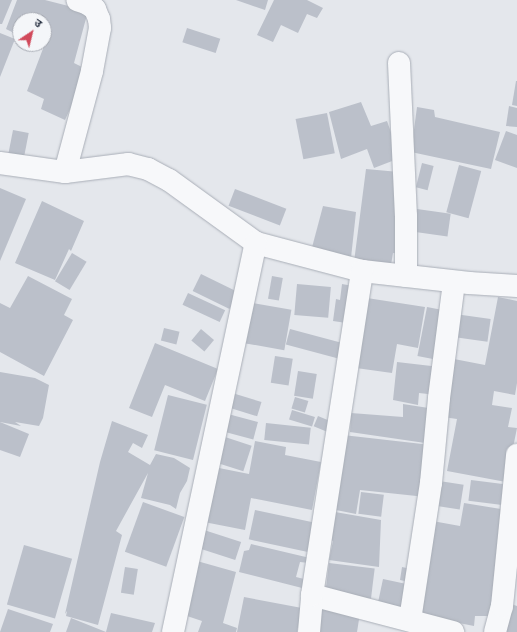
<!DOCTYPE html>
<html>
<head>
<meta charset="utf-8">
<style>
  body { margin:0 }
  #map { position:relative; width:517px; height:632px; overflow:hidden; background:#e4e7ec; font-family:"DM Sans","Noto Sans Devanagari",sans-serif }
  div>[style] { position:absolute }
  .building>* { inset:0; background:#bbc0ca; transform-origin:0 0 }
  .roads { filter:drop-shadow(0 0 1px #a9aeb7) drop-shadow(0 0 1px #a9aeb7) }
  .minor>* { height:22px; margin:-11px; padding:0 11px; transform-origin:11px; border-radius:11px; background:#f7f8fa }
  span { translate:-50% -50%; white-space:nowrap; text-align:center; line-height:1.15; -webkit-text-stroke:3px #f4f6f9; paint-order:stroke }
  .north { position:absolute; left:12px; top:12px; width:40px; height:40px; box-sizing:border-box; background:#f4f6f9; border:1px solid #a4a8b1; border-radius:50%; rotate:35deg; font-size:11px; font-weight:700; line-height:16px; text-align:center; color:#2b3445 }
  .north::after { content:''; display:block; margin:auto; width:14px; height:18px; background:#d1495b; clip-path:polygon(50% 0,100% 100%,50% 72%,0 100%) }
</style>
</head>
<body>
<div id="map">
  <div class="building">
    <div style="clip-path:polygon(0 0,12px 0,2px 24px,0 24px)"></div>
    <div style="clip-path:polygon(17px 0,45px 0,88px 11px,74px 63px,88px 70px,65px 120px,41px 109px,44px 99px,27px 91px,44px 46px,39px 44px,44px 44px,44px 20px,20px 20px,20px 36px,6px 29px)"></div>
    <div style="clip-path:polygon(236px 0,268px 0,265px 10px)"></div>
    <div style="clip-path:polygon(274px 0,307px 0,323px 8px,317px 18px,307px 14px,298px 33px,281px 25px,273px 42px,257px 35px)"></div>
    <div style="left:187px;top:28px;width:35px;height:15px;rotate:18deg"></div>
    <div style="clip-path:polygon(0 33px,15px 39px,0 77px)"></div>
    <div style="clip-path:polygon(516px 81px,517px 81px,517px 106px,512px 105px)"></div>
    <div style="clip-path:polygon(361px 102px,371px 126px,387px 121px,400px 158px,374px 168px,367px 149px,341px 159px,329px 112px)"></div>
    <div style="clip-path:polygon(509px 106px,517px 108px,517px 127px,506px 126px)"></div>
    <div style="clip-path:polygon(417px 107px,434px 110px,435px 117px,500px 132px,491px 169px,411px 152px)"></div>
    <div style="left:327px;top:113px;width:41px;height:32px;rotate:79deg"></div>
    <div style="left:13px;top:130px;width:16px;height:27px;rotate:11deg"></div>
    <div style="clip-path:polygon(506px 131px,517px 135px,517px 168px,495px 160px)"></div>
    <div style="left:422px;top:163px;width:12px;height:25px;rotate:14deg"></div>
    <div style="left:459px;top:165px;width:23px;height:49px;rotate:15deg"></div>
    <div style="clip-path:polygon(366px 169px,399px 172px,404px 254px,393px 253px,391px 265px,354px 262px)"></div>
    <div style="clip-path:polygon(0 188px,26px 199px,0 261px)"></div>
    <div style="left:235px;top:189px;width:55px;height:18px;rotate:21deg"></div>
    <div style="clip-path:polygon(42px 201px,84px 221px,71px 251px,69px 249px,55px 280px,15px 263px)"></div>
    <div style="clip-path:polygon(323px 206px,356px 212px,351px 258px,310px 255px)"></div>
    <div style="left:417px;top:209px;width:34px;height:23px;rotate:8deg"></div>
    <div style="left:72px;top:253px;width:17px;height:33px;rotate:31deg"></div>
    <div style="left:201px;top:274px;width:41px;height:19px;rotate:26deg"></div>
    <div style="clip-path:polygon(28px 276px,72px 299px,64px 315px,73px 320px,44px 376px,0 352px,0 303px,10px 308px)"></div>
    <div style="left:272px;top:276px;width:11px;height:23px;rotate:10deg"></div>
    <div style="left:297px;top:284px;width:34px;height:31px;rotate:5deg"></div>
    <div style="clip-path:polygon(342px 284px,358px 287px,353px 324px,333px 321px,336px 299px,340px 300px)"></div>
    <div style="left:188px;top:293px;width:41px;height:13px;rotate:25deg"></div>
    <div style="clip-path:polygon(498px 297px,517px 301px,517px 383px,515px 395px,494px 391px,492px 405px,512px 408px,508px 427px,517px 428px,506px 482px,447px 471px,457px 419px,443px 417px,454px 359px,485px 365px)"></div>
    <div style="clip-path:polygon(367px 298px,425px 307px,418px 348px,397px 344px,392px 373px,356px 368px)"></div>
    <div style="left:253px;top:303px;width:39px;height:41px;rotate:10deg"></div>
    <div style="left:427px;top:307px;width:21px;height:50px;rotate:11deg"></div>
    <div style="left:455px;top:314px;width:36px;height:23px;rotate:8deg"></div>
    <div style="left:164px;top:328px;width:16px;height:13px;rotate:14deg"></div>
    <div style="left:201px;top:329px;width:17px;height:15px;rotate:40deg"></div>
    <div style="left:290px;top:329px;width:59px;height:16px;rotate:15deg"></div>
    <div style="clip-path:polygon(155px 343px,218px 369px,205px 401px,165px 385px,152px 417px,129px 408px)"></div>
    <div style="left:275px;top:356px;width:18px;height:27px;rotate:9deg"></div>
    <div style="clip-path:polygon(397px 362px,440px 367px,437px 395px,419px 393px,418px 405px,393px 400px)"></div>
    <div style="left:298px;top:371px;width:19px;height:25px;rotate:9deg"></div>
    <div style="clip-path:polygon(0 372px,35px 378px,49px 385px,43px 418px,39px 426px,15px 422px,21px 426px,0 422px)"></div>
    <div style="left:229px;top:392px;width:34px;height:15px;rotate:17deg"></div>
    <div style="left:168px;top:395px;width:40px;height:57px;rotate:14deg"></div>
    <div style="left:295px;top:397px;width:14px;height:12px;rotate:17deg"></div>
    <div style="clip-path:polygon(403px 404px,435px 409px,432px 444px,350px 432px,351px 413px,403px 417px)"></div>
    <div style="left:292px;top:410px;width:24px;height:10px;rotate:17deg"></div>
    <div style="left:228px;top:414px;width:31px;height:18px;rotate:15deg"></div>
    <div style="left:318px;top:416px;width:15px;height:11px;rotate:23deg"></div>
    <div style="clip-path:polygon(112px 421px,148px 435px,142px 448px,133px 443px,128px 452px,150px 465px,156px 454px,174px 458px,190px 468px,187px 481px,180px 493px,176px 509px,170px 505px,141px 498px,148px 473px,116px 531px,122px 535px,98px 625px,66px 616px,67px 611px,65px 614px,100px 462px)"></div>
    <div style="clip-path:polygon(0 422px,29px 434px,20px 457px,0 450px)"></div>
    <div style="left:266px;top:423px;width:45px;height:17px;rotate:6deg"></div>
    <div style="clip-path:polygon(343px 435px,431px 445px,426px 497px,360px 490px,356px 514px,336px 510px)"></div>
    <div style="left:225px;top:437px;width:28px;height:27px;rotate:18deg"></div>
    <div style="clip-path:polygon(255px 441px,286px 447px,285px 455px,321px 462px,312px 510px,251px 498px,245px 530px,204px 522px,214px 467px,249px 474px)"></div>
    <div style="left:433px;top:480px;width:31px;height:25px;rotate:9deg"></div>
    <div style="left:471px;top:480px;width:34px;height:21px;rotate:7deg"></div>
    <div style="left:361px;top:492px;width:23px;height:22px;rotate:7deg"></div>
    <div style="left:143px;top:502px;width:44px;height:53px;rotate:20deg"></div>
    <div style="clip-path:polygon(464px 503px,507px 510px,496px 616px,475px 616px,474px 626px,444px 620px,413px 618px,427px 520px,460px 526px)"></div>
    <div style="left:255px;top:510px;width:64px;height:30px;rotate:12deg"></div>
    <div style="clip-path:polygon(335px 512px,381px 520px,379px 567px,329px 560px,333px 541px,331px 540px)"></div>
    <div style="left:204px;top:530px;width:39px;height:19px;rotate:18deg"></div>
    <div style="clip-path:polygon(251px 544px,310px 558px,309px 563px,300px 562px,296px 577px,308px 580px,306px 589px,239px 572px,244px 551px,249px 550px)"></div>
    <div style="left:24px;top:545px;width:50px;height:62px;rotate:16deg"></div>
    <div style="clip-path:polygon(197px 561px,236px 572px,223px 623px,237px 628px,236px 632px,198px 632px,202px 621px,181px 614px)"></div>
    <div style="left:329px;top:563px;width:46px;height:30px;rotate:7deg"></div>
    <div style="left:125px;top:567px;width:13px;height:26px;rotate:9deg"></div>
    <div style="clip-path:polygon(402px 567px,415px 570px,414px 583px,400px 580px)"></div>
    <div style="left:383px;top:579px;width:30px;height:28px;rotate:12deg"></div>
    <div style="clip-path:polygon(244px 597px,302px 608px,297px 632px,237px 632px)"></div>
    <div style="clip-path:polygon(320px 602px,360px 613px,357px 632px,315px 632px)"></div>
    <div style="clip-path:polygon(508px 603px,517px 606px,517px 632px,497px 632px)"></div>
    <div style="clip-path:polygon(8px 609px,53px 624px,50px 632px,0 632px)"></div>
    <div style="clip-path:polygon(111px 613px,155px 623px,152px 632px,106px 632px)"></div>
    <div style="clip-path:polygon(71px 618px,106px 632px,66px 632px)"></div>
  </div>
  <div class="roads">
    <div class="minor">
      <div style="left:399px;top:63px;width:153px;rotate:87.4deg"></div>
      <div style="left:406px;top:216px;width:60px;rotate:90deg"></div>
      <div style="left:0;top:163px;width:66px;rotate:7.9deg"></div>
      <div style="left:65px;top:172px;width:64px;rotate:-7.2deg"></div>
      <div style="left:128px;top:164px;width:21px;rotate:14deg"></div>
      <div style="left:148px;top:169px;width:24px;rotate:28deg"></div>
      <div style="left:169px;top:180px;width:107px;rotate:35.9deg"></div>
      <div style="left:256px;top:243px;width:110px;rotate:14.8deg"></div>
      <div style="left:362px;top:271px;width:108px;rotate:6.4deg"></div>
      <div style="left:469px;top:283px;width:48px;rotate:3.6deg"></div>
      <div style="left:65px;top:172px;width:105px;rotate:-75deg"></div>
      <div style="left:92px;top:71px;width:44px;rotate:-79.5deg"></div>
      <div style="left:100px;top:28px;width:9px;rotate:-96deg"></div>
      <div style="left:99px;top:19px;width:11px;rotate:-112deg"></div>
      <div style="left:95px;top:9px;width:11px;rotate:-146deg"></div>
      <div style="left:86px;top:3px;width:9px;rotate:-162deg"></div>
      <div style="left:312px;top:595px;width:146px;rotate:14.7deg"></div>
      <div style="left:410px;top:620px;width:139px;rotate:-81.3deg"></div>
      <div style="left:431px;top:483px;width:85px;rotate:-84.6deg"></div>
      <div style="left:439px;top:398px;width:117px;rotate:-82.6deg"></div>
      <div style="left:173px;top:632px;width:398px;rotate:-78deg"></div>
      <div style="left:309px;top:632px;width:37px;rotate:-85deg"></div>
      <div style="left:312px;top:595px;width:328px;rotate:-81.2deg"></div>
      <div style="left:495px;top:632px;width:27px;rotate:-75deg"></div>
      <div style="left:502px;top:606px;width:152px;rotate:-84.3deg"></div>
    </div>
  </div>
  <div class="north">उ</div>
</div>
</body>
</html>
